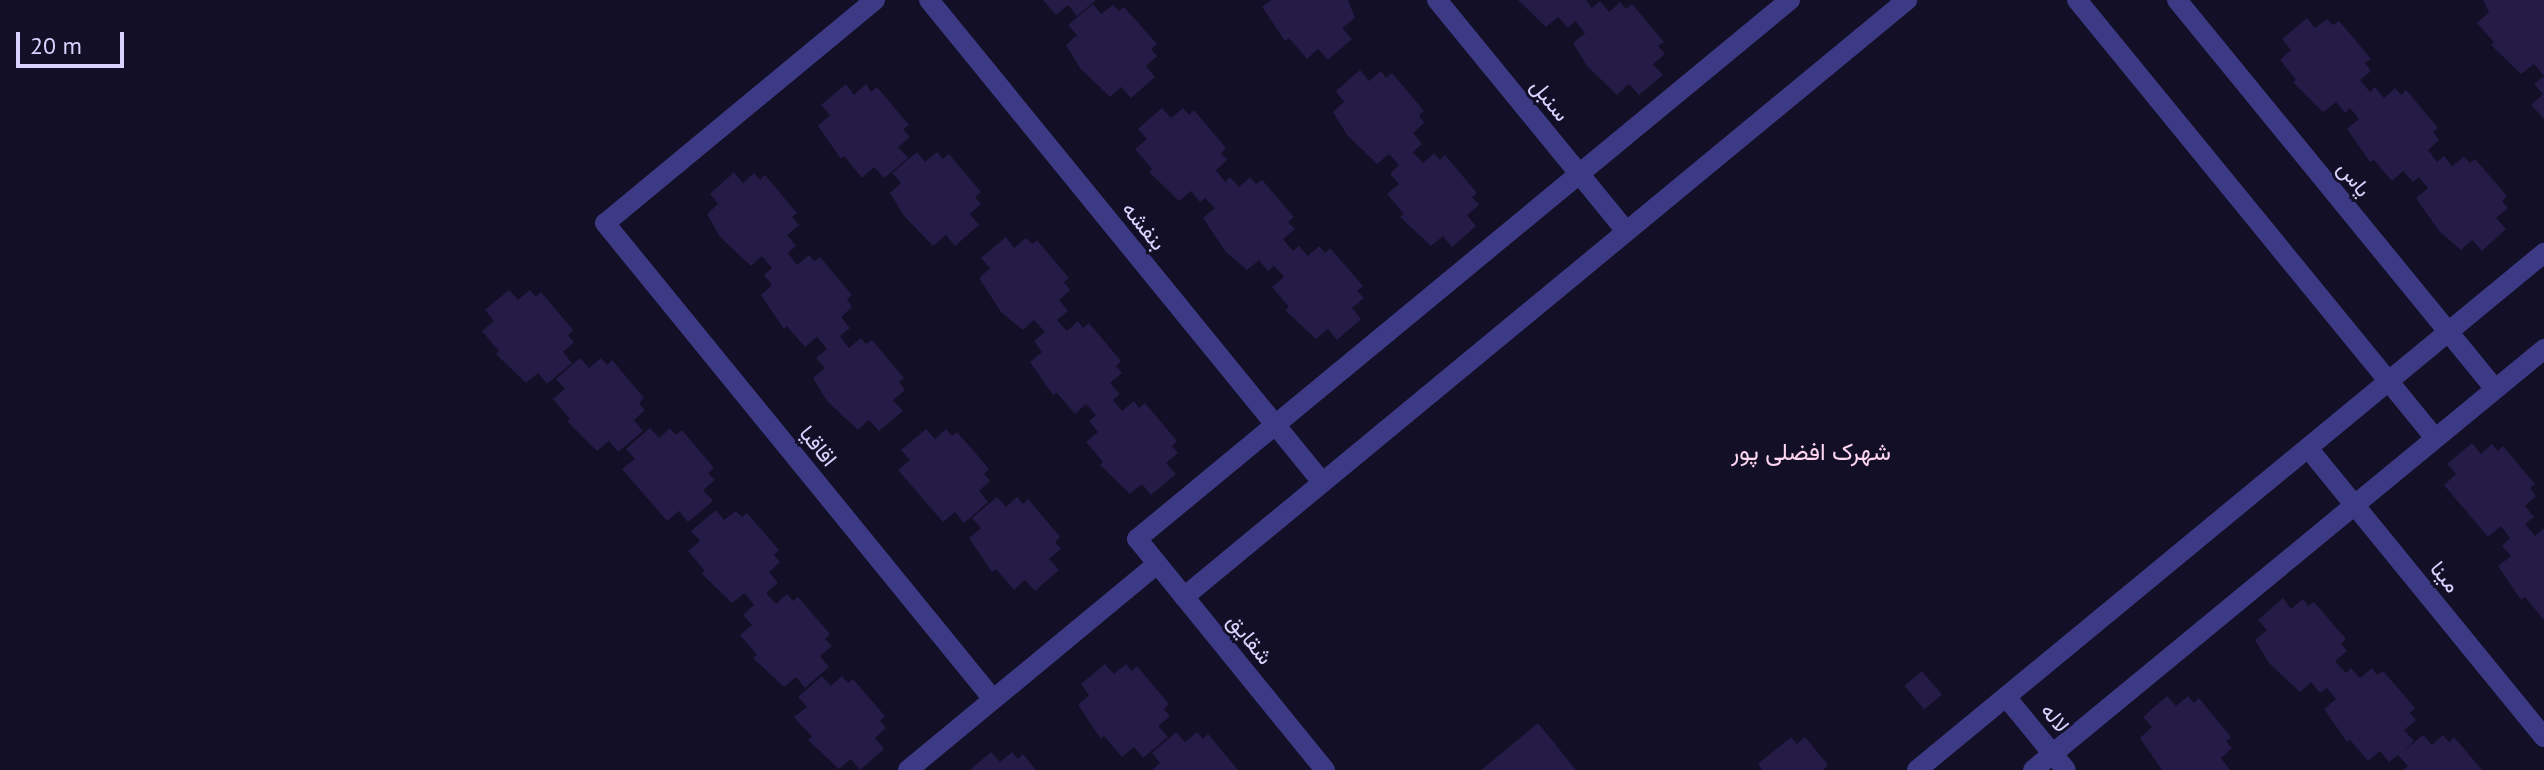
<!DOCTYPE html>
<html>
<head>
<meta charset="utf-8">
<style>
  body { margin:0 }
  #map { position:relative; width:2544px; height:770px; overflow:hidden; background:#130f26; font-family:"PT Sans",Vazirmatn,sans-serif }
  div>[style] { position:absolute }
  .building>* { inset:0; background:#241b47; transform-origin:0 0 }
  .street>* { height:20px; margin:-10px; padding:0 10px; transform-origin:10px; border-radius:10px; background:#3d3a85 }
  span { translate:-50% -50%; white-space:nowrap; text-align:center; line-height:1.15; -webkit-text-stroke:6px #130f26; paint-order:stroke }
  .street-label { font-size:22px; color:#d9d4ff }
  .neighbourhood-label { font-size:24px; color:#ffd6f0 }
  .scale { position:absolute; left:16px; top:32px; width:108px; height:36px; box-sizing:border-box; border:4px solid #d9d4ff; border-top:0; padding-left:10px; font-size:24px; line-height:28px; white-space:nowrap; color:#d9d4ff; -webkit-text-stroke:6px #130f26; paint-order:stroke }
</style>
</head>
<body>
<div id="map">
  <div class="building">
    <div style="clip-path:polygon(1043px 0,1096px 0,1077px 16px,1068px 5px,1056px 15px)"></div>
    <div style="clip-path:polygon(1271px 0,1348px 0,1355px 18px,1342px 28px,1352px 39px,1328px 60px,1318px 49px,1307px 59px,1289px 38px,1285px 41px,1262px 7px)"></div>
    <div style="clip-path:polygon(1518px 0,1586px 0,1592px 8px,1600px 1px,1609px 12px,1620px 2px,1626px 9px,1632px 4px,1664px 42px,1658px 46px,1665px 54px,1653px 64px,1663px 75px,1639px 95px,1629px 84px,1617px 95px,1587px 66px,1573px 43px,1585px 33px,1575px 21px,1568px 28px,1558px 17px,1546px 27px)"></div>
    <div style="clip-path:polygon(2483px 0,2544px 0,2544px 119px,2531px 105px,2543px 94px,2534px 84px,2544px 76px,2534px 64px,2521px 74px,2491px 45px,2494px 42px,2477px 23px,2489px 12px)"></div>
    <div style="clip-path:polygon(1093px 4px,1101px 14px,1113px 5px,1119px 11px,1124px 7px,1157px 44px,1151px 49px,1157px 56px,1146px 66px,1155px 77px,1131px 98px,1121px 87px,1110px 97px,1080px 68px,1066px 45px,1077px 35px,1068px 25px)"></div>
    <div style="clip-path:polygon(2307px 18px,2315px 28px,2327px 19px,2333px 25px,2339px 21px,2371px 59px,2365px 63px,2371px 71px,2360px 80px,2370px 92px,2375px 87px,2384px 98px,2395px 88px,2401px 95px,2406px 90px,2438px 128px,2433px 132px,2439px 140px,2428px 150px,2437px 162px,2444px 156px,2452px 166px,2464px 157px,2470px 163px,2475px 159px,2507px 196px,2502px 201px,2508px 208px,2496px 218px,2506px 229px,2482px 251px,2472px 240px,2461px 250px,2439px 231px,2416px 198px,2428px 188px,2419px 177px,2413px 182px,2403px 171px,2392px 181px,2374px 160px,2370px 162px,2347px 129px,2359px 119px,2350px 108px,2345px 113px,2336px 102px,2323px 112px,2293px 82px,2296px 80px,2280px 60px,2291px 50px,2282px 39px)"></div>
    <div style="clip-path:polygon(1360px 70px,1369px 81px,1381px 71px,1386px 78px,1392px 73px,1424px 111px,1419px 115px,1424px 123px,1413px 133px,1422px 144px,1413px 152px,1423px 163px,1434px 153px,1440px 160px,1445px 155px,1477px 193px,1472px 197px,1479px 205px,1467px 215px,1476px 226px,1452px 247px,1443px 236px,1431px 246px,1400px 217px,1404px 214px,1387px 194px,1399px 184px,1390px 174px,1399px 165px,1389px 154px,1377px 164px,1347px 135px,1333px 112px,1344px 102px,1336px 91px)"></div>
    <div style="clip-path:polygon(846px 84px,854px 95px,866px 84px,871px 92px,877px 87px,909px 125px,903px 129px,910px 137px,898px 147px,908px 158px,884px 178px,874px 167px,862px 178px,844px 156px,841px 159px,818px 126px,830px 115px,821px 105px)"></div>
    <div style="clip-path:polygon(1162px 108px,1171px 118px,1183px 108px,1189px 115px,1194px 110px,1226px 148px,1221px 153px,1227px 160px,1216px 170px,1225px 182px,1230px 177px,1239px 187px,1250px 177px,1256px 184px,1262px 180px,1294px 217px,1288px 222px,1295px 229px,1283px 239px,1293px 251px,1299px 246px,1308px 256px,1319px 246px,1325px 253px,1330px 248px,1363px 286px,1357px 291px,1364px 298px,1352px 308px,1361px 319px,1337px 340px,1328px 329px,1316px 339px,1285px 310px,1289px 307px,1272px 287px,1284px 277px,1274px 266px,1268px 271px,1259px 260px,1247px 270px,1226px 252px,1203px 218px,1215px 208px,1205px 198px,1200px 202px,1191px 191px,1179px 201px,1149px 172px,1152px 169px,1135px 149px,1147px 139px,1138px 129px)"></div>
    <div style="clip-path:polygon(917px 152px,925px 162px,937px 152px,943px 159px,949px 154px,981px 192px,975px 197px,981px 204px,970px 214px,979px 225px,955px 246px,946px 235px,933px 246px,904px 216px,890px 193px,901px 183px,892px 173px)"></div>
    <div style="clip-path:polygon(734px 172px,743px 183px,754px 173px,760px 180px,765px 175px,797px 213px,792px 217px,799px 225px,787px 235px,796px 246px,788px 253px,797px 265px,809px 255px,814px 261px,820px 257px,852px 295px,847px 299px,852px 307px,841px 317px,850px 328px,840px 336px,849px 348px,861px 338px,866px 344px,872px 340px,904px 378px,899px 382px,905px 390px,893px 400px,903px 411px,879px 431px,869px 420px,858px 430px,827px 401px,813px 378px,825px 368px,816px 358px,827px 349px,817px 337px,805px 347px,787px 326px,784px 329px,761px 295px,772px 285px,764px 275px,772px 268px,762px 256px,751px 266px,720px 237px,707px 214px,718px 204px,710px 194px)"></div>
    <div style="clip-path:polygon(1006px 237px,1014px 248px,1026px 238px,1032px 244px,1037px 240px,1069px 278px,1064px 282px,1070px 290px,1059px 300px,1068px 311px,1057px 320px,1067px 331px,1078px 321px,1083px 328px,1089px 323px,1121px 361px,1116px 366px,1122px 373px,1110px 383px,1120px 394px,1113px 400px,1122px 411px,1134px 401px,1139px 408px,1145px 403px,1177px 441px,1172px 446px,1178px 453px,1166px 463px,1176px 474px,1151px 495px,1142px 484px,1130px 494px,1100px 465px,1103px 462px,1086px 442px,1098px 432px,1089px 421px,1096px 415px,1086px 404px,1075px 414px,1057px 393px,1053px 395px,1030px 362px,1042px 352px,1034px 341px,1045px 332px,1034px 320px,1023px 330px,1001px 312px,979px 278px,990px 268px,981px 258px)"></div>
    <div style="clip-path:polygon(509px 290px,518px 300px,530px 290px,536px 297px,541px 292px,573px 330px,568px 335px,574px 342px,563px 352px,572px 363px,547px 384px,538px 373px,526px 383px,496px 354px,499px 351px,482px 331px,494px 321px,485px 310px)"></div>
    <div style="clip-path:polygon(580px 358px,589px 368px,601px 358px,607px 365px,612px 360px,644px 398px,639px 403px,645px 410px,634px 420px,643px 431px,618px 452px,609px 441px,597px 451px,567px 421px,570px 419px,553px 399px,565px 389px,556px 379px)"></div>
    <div style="clip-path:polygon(650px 428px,659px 438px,670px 428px,676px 435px,682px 430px,714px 468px,708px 473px,715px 480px,703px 490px,713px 501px,688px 522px,679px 511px,667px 521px,622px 469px,635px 459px,626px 449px)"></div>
    <div style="clip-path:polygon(926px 429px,935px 439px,946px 429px,952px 436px,957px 432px,989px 469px,984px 474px,990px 481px,979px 491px,988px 502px,964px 523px,955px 512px,943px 522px,898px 470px,910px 460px,901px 450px)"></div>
    <div style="clip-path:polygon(2472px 443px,2481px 454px,2492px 444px,2498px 451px,2503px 446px,2535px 484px,2530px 488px,2536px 496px,2525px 506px,2534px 517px,2525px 524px,2535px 536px,2544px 528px,2544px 620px,2525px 597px,2521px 600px,2498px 566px,2511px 556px,2502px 546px,2510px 538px,2501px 526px,2488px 537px,2444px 485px,2456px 474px,2447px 464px)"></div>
    <div style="clip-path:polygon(997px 497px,1006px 507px,1017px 497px,1023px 504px,1028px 499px,1060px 537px,1055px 542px,1061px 549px,1049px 559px,1059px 570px,1035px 591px,1025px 580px,1014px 590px,996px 569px,992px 572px,969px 538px,981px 528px,972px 518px)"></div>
    <div style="clip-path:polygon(716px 510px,724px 520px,736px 511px,742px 517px,747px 513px,779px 550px,774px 555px,780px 562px,769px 572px,778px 583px,766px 593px,776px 604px,787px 594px,793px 601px,798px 597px,830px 634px,825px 639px,832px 646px,820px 656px,829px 667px,805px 688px,796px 677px,784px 687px,753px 658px,757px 655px,740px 635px,752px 625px,743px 615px,754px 605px,745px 593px,732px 603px,702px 574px,705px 571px,688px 551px,700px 541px,691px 531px)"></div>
    <div style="clip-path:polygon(2283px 598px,2291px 609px,2303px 599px,2308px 606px,2314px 602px,2346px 639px,2341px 644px,2347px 651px,2335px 661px,2346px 673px,2351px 668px,2360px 678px,2372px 668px,2377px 675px,2383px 671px,2415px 708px,2410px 713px,2416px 720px,2404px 730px,2414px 741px,2403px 752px,2423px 735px,2432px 745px,2443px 735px,2449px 742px,2454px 737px,2482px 770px,2403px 770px,2408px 766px,2398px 755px,2389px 762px,2380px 751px,2368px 761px,2350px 740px,2347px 742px,2324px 709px,2336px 699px,2327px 688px,2320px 693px,2311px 682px,2300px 692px,2269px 663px,2255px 640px,2267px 630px,2258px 620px)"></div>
    <div style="clip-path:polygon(1105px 664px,1114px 674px,1126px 664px,1132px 671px,1137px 666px,1169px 704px,1164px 709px,1170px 716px,1158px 726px,1168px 737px,1143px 758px,1134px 747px,1122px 757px,1104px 736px,1101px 739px,1078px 705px,1089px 695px,1081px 684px)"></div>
    <div style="left:1922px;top:671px;width:31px;height:23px;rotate:50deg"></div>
    <div style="clip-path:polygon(822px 676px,831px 686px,842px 676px,848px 683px,853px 679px,885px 716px,880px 721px,886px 728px,875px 738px,884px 749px,860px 770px,851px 759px,839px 769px,808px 740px,812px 737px,794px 717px,807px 707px,798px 697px)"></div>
    <div style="clip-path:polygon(2167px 696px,2176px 706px,2188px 696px,2194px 703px,2199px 698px,2231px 737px,2226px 741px,2232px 748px,2221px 758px,2230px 770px,2162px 770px,2140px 738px,2152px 727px,2143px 717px)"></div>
    <div style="clip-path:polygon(1538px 723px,1576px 770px,1481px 770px)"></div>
    <div style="clip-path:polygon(1176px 732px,1185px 742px,1197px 732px,1203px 739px,1208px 734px,1238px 770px,1152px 770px,1160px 763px,1152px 753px)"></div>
    <div style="clip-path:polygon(1791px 737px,1797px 744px,1805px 737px,1828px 765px,1823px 770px,1762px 770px,1758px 764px)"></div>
    <div style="clip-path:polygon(991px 752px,1000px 762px,1012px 752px,1018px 759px,1023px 754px,1036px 770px,970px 770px)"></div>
  </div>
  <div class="street">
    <div style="left:875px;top:0;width:350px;rotate:140.4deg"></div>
    <div style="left:605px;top:223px;width:614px;rotate:50.82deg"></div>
    <div style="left:929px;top:0;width:622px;rotate:50.81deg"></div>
    <div style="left:1437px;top:0;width:298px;rotate:50.7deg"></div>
    <div style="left:2077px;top:0;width:566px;rotate:50.74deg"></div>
    <div style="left:2177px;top:0;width:502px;rotate:50.73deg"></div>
    <div style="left:2308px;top:448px;width:373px;rotate:50.8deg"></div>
    <div style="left:1184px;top:597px;width:938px;rotate:-39.55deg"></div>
    <div style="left:2006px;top:697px;width:94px;rotate:50.6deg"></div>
    <div style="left:908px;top:770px;width:323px;rotate:-39.6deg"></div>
    <div style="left:1325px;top:770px;width:298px;rotate:-129.1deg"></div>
    <div style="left:1137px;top:539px;width:847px;rotate:-39.54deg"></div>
    <div style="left:1917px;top:770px;width:813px;rotate:-39.51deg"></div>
    <div style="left:2033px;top:770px;width:662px;rotate:-39.48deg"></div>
  </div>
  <div class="street-label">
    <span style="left:1550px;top:100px;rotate:51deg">سنبل</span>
    <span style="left:2354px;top:179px;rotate:51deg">یاس</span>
    <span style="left:1144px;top:226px;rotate:51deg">بنفشه</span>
    <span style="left:818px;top:446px;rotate:51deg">اقاقیا</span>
    <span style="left:2445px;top:577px;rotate:51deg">مینا</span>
    <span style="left:1250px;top:639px;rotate:51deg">شقایق</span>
    <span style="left:2055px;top:718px;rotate:51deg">لاله</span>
  </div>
  <div class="neighbourhood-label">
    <span style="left:1811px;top:452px">شهرک افضلی ‌پور</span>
  </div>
  <div class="scale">20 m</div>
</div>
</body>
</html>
